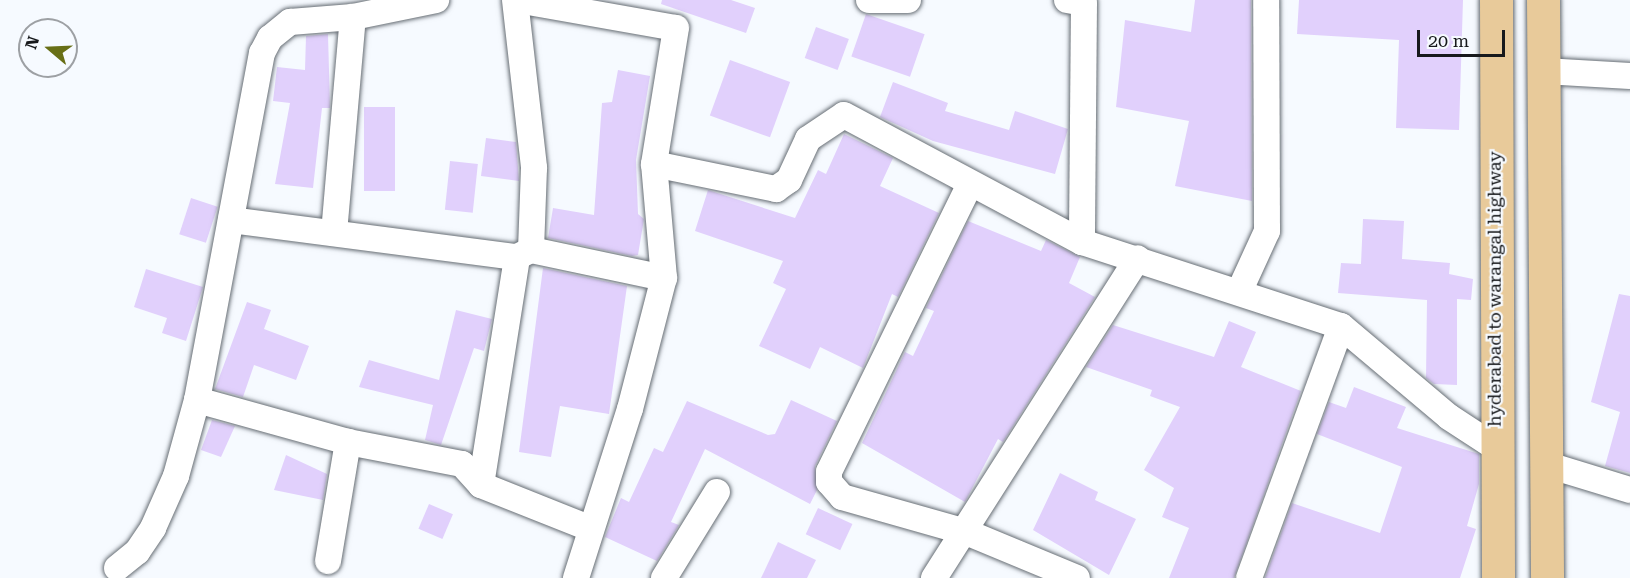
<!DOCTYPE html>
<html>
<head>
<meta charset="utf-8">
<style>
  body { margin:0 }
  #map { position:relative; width:1630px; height:578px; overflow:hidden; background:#f6faff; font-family:"Roboto Serif",serif }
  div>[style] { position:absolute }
  .building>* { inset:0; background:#e1d0fc; transform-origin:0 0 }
  .roads { filter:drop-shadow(0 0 2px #676e75) drop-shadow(0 0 2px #676e75) }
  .street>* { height:26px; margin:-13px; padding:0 13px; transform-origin:13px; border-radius:13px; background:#fff }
  .primary>* { height:33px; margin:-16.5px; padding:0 16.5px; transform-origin:16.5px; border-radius:16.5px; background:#e8ca9a }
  span { translate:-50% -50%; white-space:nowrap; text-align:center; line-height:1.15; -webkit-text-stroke:4.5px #f6faff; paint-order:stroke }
  .street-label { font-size:18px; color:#17191c }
  .north { position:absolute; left:18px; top:18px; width:60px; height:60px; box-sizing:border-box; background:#f6faff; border:2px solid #9da0a4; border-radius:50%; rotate:289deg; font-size:16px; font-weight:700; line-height:24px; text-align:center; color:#17191c }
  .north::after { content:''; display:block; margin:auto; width:21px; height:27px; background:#686f16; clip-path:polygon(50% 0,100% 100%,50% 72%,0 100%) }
  .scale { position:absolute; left:1417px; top:30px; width:88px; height:27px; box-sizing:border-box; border:3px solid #17191c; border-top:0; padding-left:8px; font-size:18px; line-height:21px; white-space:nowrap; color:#17191c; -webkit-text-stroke:4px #f6faff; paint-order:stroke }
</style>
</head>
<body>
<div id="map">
  <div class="building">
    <div style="clip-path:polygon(662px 0,731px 0,755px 8px,746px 33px,661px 4px)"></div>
    <div style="clip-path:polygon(1195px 0,1251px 0,1252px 201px,1175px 186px,1189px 121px,1116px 107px,1125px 20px,1191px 32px)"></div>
    <div style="clip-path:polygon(1299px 0,1463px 0,1459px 130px,1396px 128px,1399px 40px,1297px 34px)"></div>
    <div style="left:866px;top:14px;width:62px;height:45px;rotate:19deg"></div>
    <div style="left:816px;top:27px;width:35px;height:33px;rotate:20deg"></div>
    <div style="clip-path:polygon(328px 34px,330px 108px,322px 108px,313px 188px,275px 184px,290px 103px,273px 101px,277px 67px,305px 70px,306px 36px)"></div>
    <div style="left:730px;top:60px;width:64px;height:59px;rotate:20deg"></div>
    <div style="clip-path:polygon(618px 70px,650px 76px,636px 160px,638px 214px,644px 219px,638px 255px,632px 256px,548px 238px,553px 208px,594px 215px,602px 103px,612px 102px)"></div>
    <div style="clip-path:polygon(893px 82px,948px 103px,945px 111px,1009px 130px,1015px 111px,1068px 129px,1055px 174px,933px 141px,880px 117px)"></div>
    <div style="left:364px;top:107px;width:31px;height:84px"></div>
    <div style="clip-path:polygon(844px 134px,893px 158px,880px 186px,939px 213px,898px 297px,892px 294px,863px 368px,820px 347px,810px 369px,759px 346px,786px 289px,773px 283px,783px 261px,695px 231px,708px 190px,795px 218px,818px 170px,826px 174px)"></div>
    <div style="clip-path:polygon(486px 138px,516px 142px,519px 181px,481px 176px)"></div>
    <div style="left:450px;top:161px;width:28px;height:49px;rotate:6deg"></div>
    <div style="left:191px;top:198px;width:28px;height:38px;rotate:18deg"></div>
    <div style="clip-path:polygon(1363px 219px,1404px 221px,1402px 259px,1450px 263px,1449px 274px,1473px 279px,1471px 300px,1457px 299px,1457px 385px,1434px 384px,1426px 378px,1427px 300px,1338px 293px,1341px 263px,1361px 264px)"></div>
    <div style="clip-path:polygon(968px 221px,1041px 251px,1046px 240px,1080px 257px,1069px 283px,1095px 297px,1003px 442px,998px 439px,965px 502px,862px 443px,905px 352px,913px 356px,934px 311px,926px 308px)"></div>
    <div style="clip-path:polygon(543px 268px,627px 286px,609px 414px,560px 406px,551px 457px,519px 452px)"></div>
    <div style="clip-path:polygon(146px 269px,203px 287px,186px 341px,162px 333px,167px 318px,134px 307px)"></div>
    <div style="clip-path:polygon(1619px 294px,1630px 296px,1630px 473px,1605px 466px,1620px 412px,1591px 402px)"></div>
    <div style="clip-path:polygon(247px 302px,271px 310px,264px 329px,309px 346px,296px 380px,254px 365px,243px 397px,215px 389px)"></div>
    <div style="clip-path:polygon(456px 310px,492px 319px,484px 351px,474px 348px,441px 445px,425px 440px,433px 405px,359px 387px,369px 360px,439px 380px)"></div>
    <div style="clip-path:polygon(1229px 321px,1256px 332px,1241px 367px,1301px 391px,1234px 578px,1169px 578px,1189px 528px,1162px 517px,1174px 488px,1144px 470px,1180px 407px,1150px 396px,1152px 390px,1086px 367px,1113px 325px,1214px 357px)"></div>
    <div style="clip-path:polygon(1354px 387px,1406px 407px,1397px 428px,1479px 454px,1479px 484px,1467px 526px,1476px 529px,1460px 578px,1265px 578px,1292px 503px,1380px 533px,1402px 467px,1317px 434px,1329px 402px,1346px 408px)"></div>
    <div style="clip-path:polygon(791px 400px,837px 421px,815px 466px,817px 490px,810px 504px,705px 449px,671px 522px,679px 525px,657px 561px,605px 537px,621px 498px,629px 502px,654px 448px,663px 452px,687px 401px,768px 435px,775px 434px)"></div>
    <div style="clip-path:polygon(212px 420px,235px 426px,221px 457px,201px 450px)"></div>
    <div style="clip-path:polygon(286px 455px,327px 474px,323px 500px,274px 490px)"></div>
    <div style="clip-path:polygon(1060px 473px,1098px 492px,1095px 500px,1136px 519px,1109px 575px,1033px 530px)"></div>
    <div style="left:429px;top:504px;width:26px;height:27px;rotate:23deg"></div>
    <div style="left:818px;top:508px;width:38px;height:29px;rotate:25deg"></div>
    <div style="clip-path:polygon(778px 542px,816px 560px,807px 578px,761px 578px)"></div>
  </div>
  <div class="roads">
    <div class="street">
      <div style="left:515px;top:0;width:169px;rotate:83.5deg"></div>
      <div style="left:534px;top:168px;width:82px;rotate:92.1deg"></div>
      <div style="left:517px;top:0;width:161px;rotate:10deg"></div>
      <div style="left:676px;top:28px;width:138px;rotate:99.2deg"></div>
      <div style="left:654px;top:164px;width:125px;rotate:11.6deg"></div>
      <div style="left:776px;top:189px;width:16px;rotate:-35deg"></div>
      <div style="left:789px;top:180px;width:45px;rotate:-65.1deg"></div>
      <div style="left:808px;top:139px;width:43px;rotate:-33.7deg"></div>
      <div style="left:844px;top:115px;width:270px;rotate:28.1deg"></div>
      <div style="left:1082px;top:242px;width:272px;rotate:18deg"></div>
      <div style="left:1341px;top:326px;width:141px;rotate:40.1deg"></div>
      <div style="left:1449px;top:417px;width:55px;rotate:33.1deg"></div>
      <div style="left:869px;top:0;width:39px"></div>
      <div style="left:1067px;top:0;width:17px;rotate:10deg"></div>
      <div style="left:1084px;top:3px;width:239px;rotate:90.5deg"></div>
      <div style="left:1544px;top:71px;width:86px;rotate:3.3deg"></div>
      <div style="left:969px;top:186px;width:318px;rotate:116.1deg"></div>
      <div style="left:829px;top:472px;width:10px;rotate:90deg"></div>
      <div style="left:829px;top:482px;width:20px;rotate:49deg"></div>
      <div style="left:842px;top:497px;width:129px;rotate:15.8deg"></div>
      <div style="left:966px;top:532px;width:120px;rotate:22.5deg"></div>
      <div style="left:231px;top:220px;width:288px;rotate:7.4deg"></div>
      <div style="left:334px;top:233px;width:217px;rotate:-85deg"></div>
      <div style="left:1240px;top:290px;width:65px;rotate:-65.4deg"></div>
      <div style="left:1267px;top:231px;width:231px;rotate:-90.2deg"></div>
      <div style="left:197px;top:400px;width:157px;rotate:15.5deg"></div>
      <div style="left:348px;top:442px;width:116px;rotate:10.9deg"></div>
      <div style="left:462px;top:464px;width:28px;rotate:48deg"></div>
      <div style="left:1545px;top:464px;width:89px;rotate:17deg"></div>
      <div style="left:589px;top:528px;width:116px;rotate:-158.3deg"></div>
      <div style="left:481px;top:485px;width:231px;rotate:-81deg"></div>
      <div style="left:517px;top:257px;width:16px;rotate:-27deg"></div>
      <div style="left:531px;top:250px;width:136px;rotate:11.9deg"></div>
      <div style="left:328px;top:561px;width:121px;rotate:-80.5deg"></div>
      <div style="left:117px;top:568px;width:26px;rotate:-39deg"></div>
      <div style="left:137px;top:552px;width:29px;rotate:-56deg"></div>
      <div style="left:153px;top:528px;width:57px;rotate:-66.1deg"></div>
      <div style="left:176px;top:476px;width:79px;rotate:-74.6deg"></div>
      <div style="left:197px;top:400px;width:353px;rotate:-79.4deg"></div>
      <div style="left:262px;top:53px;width:17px;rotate:-62deg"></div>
      <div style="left:270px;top:38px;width:26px;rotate:-39deg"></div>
      <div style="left:290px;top:22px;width:63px;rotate:-4.5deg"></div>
      <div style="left:353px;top:17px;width:85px;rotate:-11.6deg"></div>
      <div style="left:576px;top:578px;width:177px;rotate:-72.3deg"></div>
      <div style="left:630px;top:409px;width:135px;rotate:-75.5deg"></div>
      <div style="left:664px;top:278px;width:114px;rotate:-95deg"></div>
      <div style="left:664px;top:578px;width:101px;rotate:-58.4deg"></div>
      <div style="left:934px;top:578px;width:379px;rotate:-57.5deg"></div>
      <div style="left:1249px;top:578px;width:268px;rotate:-69.9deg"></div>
    </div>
    <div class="primary">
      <div style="left:1496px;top:0;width:578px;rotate:89.8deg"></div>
      <div style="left:1543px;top:0;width:578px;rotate:89.6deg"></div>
    </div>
  </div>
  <div class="street-label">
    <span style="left:1495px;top:289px;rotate:-90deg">hyderabad to warangal highway</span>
  </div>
  <div class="north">N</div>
  <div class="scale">20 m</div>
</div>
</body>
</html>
